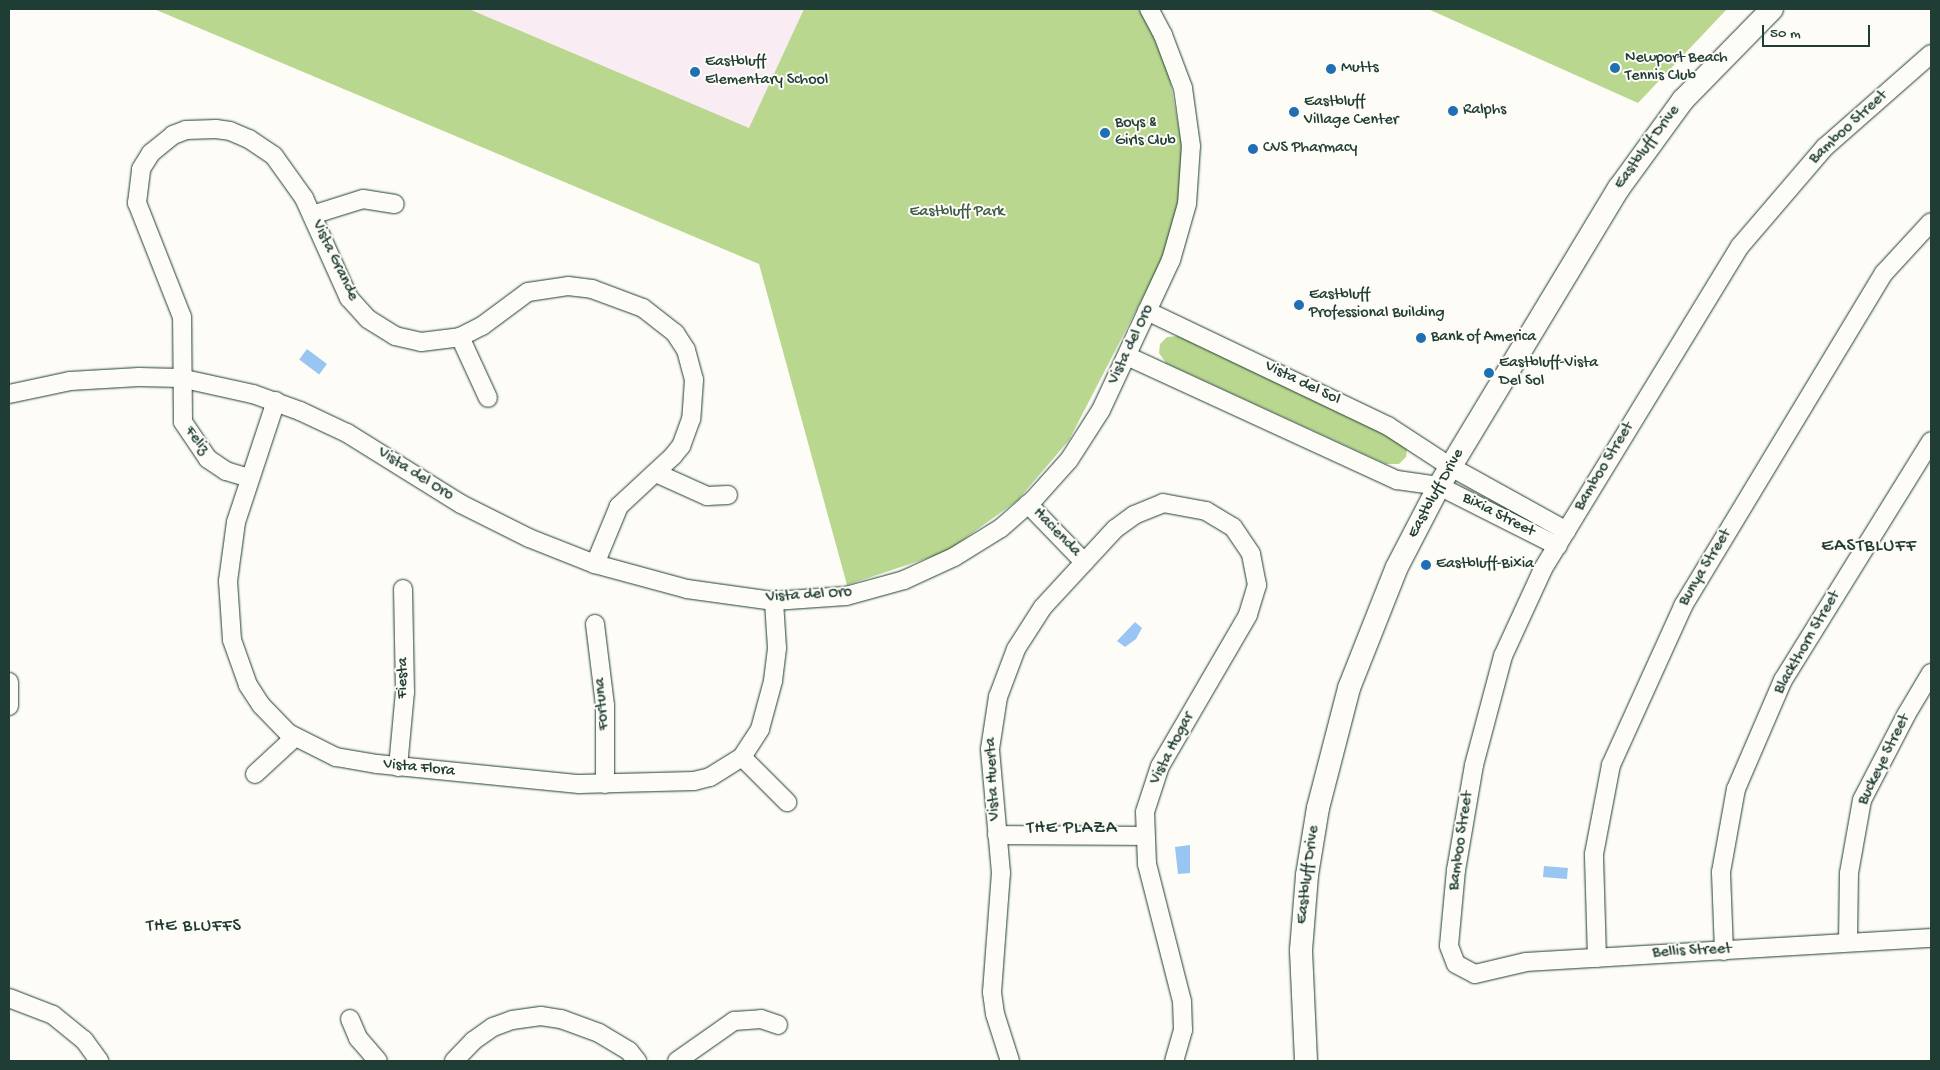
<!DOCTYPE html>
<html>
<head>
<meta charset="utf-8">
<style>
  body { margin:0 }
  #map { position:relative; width:1940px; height:1070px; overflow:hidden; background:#fdfcf7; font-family:"Gochi Hand",sans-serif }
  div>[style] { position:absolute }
  .built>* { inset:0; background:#f9ecf3 }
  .green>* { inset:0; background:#b9d78f }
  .water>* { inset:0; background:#98c5f2; transform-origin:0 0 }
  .roads { filter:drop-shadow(0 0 1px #1f3d34) drop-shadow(0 0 1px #1f3d34) }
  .minor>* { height:18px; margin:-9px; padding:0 9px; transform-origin:9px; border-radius:9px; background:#fdfcf7 }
  .major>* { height:22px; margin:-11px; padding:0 11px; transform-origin:11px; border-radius:11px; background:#fdfcf7 }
  .dots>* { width:14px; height:14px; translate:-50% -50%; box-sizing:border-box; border:2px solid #fdfcf7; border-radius:50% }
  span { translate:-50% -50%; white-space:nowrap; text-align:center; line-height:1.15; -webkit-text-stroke:4px #fdfcf7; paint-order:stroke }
  .poi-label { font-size:16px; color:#1f3d34 }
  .left { translate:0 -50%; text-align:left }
  .street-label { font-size:16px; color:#1f3d34 }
  .park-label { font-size:16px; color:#3e5c46 }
  .neighbourhood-label { font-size:18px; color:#1f3d34; letter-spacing:1px }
  .quarter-label { font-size:19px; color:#1f3d34; letter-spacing:1px }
  .frame { position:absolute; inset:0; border:10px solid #1f3d34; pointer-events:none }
  .scale { position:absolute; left:1762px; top:25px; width:108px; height:22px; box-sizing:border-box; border:2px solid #1f3d34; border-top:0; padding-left:6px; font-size:15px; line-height:18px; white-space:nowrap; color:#1f3d34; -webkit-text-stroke:4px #fdfcf7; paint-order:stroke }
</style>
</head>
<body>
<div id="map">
  <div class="built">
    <div style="clip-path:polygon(469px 9px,804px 9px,749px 129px)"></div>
  </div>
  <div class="green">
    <div style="clip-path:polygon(154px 9px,469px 9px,749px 128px,804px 9px,1138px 9px,1150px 27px,1170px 79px,1181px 141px,1181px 202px,1159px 266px,1069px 440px,1018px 500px,946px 552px,847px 585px,759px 264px)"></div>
    <div style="clip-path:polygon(1428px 9px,1727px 9px,1638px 103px)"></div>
    <div style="clip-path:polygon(1179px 336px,1398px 438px,1407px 448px,1406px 457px,1399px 464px,1386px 464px,1166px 363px,1159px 353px,1160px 344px,1167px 337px)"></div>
  </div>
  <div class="water">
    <div style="left:307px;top:349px;width:25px;height:13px;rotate:37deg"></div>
    <div style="clip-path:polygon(1135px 622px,1142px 628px,1136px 639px,1125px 647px,1117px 641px)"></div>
    <div style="clip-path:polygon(1190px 845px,1190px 873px,1178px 874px,1175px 847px)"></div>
    <div style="left:1544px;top:866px;width:24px;height:11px;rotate:5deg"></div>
  </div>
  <div class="roads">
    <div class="minor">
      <div style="left:1931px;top:54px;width:141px;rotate:138.7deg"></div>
      <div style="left:1825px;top:147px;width:130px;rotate:130.6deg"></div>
      <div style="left:1740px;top:246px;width:378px;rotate:121.4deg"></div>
      <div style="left:1543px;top:569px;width:96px;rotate:114.7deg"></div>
      <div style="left:1503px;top:656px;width:113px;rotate:104.9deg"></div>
      <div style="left:1474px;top:765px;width:107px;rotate:99.7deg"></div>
      <div style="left:1456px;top:870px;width:76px;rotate:95.3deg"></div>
      <div style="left:1449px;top:946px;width:19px;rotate:69deg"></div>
      <div style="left:1456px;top:964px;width:21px;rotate:28deg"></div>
      <div style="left:1475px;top:974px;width:52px;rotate:-13.2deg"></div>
      <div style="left:1526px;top:962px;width:406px;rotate:-3.4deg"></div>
      <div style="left:312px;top:215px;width:53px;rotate:-17.4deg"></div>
      <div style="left:363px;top:199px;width:32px;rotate:9deg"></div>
      <div style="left:1147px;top:311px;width:267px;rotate:25.5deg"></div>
      <div style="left:1388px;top:426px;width:75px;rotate:33.1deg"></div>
      <div style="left:1451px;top:467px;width:132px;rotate:28.9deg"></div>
      <div style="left:460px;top:337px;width:67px;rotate:65.3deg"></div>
      <div style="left:1127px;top:356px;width:297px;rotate:24.7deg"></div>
      <div style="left:1397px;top:480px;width:42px;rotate:8.1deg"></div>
      <div style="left:1439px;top:486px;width:133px;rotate:26.8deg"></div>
      <div style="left:9px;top:394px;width:62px;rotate:-12deg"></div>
      <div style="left:70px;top:381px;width:69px;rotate:-3.3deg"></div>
      <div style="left:139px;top:377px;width:41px;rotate:1.4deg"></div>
      <div style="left:180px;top:378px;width:75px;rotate:12.4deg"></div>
      <div style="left:253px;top:394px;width:50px;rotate:19.9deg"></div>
      <div style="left:300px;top:411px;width:52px;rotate:25.1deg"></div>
      <div style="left:347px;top:433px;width:134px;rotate:31.9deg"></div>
      <div style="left:461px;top:504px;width:76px;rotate:26.6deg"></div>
      <div style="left:529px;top:538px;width:71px;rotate:21.5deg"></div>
      <div style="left:595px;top:564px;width:95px;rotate:15.2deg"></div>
      <div style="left:687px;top:589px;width:88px;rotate:7.9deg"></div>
      <div style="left:774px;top:601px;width:72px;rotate:-4deg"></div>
      <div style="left:846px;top:596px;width:60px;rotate:-15.4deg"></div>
      <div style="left:904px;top:580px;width:55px;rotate:-24.7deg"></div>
      <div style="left:954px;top:557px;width:55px;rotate:-31.7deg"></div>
      <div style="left:1001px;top:528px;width:44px;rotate:-41.3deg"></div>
      <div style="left:1034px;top:499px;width:52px;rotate:-48.1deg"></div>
      <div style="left:1069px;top:460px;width:59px;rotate:-57.4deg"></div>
      <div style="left:1101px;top:410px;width:166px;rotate:-65deg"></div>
      <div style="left:1171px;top:260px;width:58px;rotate:-74.1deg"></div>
      <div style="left:1187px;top:204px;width:58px;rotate:-86.1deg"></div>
      <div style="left:1191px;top:146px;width:59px;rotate:-97.9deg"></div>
      <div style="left:1183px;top:88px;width:57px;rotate:-110.7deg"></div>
      <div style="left:1163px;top:35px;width:30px;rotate:-118deg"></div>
      <div style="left:276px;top:401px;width:127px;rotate:108.3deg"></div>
      <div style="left:236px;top:522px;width:60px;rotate:97.7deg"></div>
      <div style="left:228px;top:581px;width:59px;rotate:86.1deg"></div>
      <div style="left:232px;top:640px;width:48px;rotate:70.4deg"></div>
      <div style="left:248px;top:685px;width:24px;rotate:57deg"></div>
      <div style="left:261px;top:705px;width:39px;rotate:46deg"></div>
      <div style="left:288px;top:733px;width:54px;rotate:26.6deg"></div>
      <div style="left:336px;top:757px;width:42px;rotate:9.7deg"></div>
      <div style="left:377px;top:764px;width:203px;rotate:5.7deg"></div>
      <div style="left:579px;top:784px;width:115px;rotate:-1.5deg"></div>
      <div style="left:694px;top:781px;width:16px;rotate:-14deg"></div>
      <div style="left:710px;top:777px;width:38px;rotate:-32deg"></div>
      <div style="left:742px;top:757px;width:33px;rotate:-57deg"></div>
      <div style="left:760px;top:729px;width:50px;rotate:-74.8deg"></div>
      <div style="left:773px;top:681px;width:33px;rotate:-83deg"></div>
      <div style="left:777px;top:648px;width:47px;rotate:-93.7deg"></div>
      <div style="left:656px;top:473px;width:56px;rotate:24.3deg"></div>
      <div style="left:707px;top:496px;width:21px;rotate:-3deg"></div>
      <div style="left:249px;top:478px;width:24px;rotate:-163deg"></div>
      <div style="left:226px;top:471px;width:22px;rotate:-146deg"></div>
      <div style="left:208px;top:459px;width:45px;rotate:-124deg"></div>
      <div style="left:183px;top:422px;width:105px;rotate:-90.5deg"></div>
      <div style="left:182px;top:317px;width:123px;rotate:-111.5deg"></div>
      <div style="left:137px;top:203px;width:34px;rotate:-83deg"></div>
      <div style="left:141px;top:169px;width:19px;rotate:-58deg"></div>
      <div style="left:151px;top:153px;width:28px;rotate:-39deg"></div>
      <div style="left:173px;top:135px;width:14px;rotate:-21deg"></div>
      <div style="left:186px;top:130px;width:30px;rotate:-2deg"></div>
      <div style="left:216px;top:129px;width:14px;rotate:8deg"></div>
      <div style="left:230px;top:131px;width:21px;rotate:23deg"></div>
      <div style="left:249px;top:139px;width:30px;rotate:34deg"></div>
      <div style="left:274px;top:156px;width:52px;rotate:54.5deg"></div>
      <div style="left:304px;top:198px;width:110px;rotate:65.8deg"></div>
      <div style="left:349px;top:298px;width:28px;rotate:48deg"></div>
      <div style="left:368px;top:319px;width:32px;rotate:32deg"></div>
      <div style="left:395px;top:336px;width:27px;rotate:13deg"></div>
      <div style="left:421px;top:342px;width:39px;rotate:-7deg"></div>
      <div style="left:460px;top:337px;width:25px;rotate:-27deg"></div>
      <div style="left:482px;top:326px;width:57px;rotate:-36.5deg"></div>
      <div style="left:528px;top:292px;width:40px;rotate:-8.5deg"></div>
      <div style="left:568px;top:286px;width:24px;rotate:7deg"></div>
      <div style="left:592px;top:289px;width:54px;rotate:20.4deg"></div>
      <div style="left:643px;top:308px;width:41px;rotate:38deg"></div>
      <div style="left:675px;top:333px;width:20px;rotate:57deg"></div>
      <div style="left:686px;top:350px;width:31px;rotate:75deg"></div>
      <div style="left:694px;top:380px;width:39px;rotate:94deg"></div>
      <div style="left:691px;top:419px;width:29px;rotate:110deg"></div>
      <div style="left:681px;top:446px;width:13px;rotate:129deg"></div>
      <div style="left:673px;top:456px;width:74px;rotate:137.2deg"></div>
      <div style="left:619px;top:506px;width:63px;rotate:112.5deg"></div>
      <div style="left:1028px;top:504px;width:81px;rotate:46deg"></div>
      <div style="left:595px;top:624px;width:83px;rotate:83deg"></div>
      <div style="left:605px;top:706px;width:78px;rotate:90deg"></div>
      <div style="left:9px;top:682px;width:24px;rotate:90deg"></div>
      <div style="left:742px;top:757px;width:64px;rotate:45deg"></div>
      <div style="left:398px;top:767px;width:75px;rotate:-84.7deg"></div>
      <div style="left:405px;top:692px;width:103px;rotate:-91.1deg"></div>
      <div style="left:255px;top:774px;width:54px;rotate:-42.8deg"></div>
      <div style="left:997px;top:835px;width:147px;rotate:0.4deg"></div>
      <div style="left:1848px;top:942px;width:69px;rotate:-89.2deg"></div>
      <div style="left:1849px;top:873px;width:74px;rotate:-79.9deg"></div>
      <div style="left:1862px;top:800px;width:96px;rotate:-62.6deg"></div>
      <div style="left:1906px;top:715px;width:49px;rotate:-59.2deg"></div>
      <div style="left:1724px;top:951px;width:79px;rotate:-92.2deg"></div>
      <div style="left:1721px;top:872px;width:84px;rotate:-79.8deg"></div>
      <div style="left:1736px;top:789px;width:119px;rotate:-66.7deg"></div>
      <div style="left:1783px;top:680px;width:281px;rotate:-58.2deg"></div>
      <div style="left:1597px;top:958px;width:104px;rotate:-91.7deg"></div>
      <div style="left:1594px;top:854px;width:91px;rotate:-79.2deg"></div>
      <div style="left:1611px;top:765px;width:175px;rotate:-65.6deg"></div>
      <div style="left:1683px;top:606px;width:389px;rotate:-58.9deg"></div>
      <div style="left:1884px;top:273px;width:69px;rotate:-47.3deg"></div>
      <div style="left:9px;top:998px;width:47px;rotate:21.1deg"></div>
      <div style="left:53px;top:1015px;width:40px;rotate:39deg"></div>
      <div style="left:84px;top:1040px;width:26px;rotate:54deg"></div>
      <div style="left:350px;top:1019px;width:21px;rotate:67deg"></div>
      <div style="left:358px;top:1038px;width:30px;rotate:49deg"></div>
      <div style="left:454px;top:1061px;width:28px;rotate:-46deg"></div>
      <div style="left:473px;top:1041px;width:24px;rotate:-35deg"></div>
      <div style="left:493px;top:1027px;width:20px;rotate:-20deg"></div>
      <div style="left:512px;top:1020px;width:29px;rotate:-8deg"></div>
      <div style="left:541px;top:1016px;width:20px;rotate:9deg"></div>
      <div style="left:561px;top:1019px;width:40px;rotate:20.2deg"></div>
      <div style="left:599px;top:1033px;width:35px;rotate:31deg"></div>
      <div style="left:629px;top:1051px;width:13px;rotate:51deg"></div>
      <div style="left:677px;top:1061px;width:70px;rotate:-35.1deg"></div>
      <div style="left:734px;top:1021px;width:27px;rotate:-4deg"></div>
      <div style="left:761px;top:1019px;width:18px;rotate:19deg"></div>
      <div style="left:1010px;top:1061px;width:49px;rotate:-107.7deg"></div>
      <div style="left:995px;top:1014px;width:22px;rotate:-98deg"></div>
      <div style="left:992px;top:992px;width:119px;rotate:-85.7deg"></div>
      <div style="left:1001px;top:873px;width:124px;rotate:-95.1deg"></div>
      <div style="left:990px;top:749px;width:53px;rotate:-81.3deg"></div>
      <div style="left:998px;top:697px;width:51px;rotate:-69.4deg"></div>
      <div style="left:1016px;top:649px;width:50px;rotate:-57.3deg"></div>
      <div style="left:1043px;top:607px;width:106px;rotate:-47.3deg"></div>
      <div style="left:1115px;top:529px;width:24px;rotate:-36deg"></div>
      <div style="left:1134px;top:515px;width:31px;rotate:-22deg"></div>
      <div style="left:1163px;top:503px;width:44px;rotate:10.5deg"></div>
      <div style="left:1206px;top:511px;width:31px;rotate:31deg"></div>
      <div style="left:1233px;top:527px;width:32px;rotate:56deg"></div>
      <div style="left:1251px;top:554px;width:32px;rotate:79deg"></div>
      <div style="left:1257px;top:585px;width:31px;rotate:107deg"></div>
      <div style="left:1248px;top:615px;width:175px;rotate:120.2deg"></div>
      <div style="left:1160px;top:766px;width:48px;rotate:108.1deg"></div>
      <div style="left:1145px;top:812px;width:52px;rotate:87.8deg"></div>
      <div style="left:1147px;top:864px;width:141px;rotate:75.7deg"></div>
      <div style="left:1182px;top:1001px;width:29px;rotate:88deg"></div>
      <div style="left:1183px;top:1030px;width:32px;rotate:106deg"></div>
    </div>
    <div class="major">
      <div style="left:1306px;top:1061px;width:111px;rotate:-92.6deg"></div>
      <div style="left:1301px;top:950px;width:75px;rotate:-85.4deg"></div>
      <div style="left:1307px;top:875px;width:68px;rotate:-80.7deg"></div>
      <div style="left:1318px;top:808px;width:124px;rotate:-75.5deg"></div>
      <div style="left:1349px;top:688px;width:130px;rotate:-68.4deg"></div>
      <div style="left:1397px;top:567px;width:91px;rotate:-62.6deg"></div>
      <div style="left:1439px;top:486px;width:348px;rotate:-58.9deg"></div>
      <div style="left:1619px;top:188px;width:109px;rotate:-54deg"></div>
      <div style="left:1683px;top:100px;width:127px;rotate:-45.6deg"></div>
    </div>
  </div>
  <div class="dots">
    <div style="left:1615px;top:68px;background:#1f6fb2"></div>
    <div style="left:1331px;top:69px;background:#1f6fb2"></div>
    <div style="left:695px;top:72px;background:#1f6fb2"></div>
    <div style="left:1453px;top:111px;background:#1f6fb2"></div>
    <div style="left:1294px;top:112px;background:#1f6fb2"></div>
    <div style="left:1105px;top:133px;background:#1f6fb2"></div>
    <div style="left:1253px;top:149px;background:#1f6fb2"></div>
    <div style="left:1299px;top:305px;background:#1f6fb2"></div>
    <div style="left:1421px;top:338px;background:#1f6fb2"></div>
    <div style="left:1489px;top:373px;background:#1f6fb2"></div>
    <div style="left:1426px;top:565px;background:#1f6fb2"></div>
  </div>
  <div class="poi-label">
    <span class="left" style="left:1625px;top:68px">Newport Beach<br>Tennis Club</span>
    <span class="left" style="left:705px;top:72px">Eastbluff<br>Elementary School</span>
    <span class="left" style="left:1341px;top:69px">Mutts</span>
    <span class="left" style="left:1304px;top:112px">Eastbluff<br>Village Center</span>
    <span class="left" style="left:1463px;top:111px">Ralphs</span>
    <span class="left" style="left:1115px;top:133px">Boys &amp;<br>Girls Club</span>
    <span class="left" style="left:1263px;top:149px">CVS Pharmacy</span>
    <span class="left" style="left:1309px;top:305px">Eastbluff<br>Professional Building</span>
    <span class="left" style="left:1431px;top:338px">Bank of America</span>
    <span class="left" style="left:1499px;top:373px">Eastbluff-Vista<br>Del Sol</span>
    <span class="left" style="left:1436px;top:565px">Eastbluff-Bixia</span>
  </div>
  <div class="street-label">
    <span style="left:1849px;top:128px;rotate:-43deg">Bamboo Street</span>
    <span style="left:1648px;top:148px;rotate:-54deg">Eastbluff Drive</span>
    <span style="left:334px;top:261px;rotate:64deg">Vista Grande</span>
    <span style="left:1132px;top:345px;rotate:-65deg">Vista del Oro</span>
    <span style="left:1302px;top:384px;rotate:26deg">Vista del Sol</span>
    <span style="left:196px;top:441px;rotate:55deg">Feliz</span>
    <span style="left:1605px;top:467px;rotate:-59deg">Bamboo Street</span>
    <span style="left:415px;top:475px;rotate:32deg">Vista del Oro</span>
    <span style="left:1437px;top:494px;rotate:-61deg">Eastbluff Drive</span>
    <span style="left:1498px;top:516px;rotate:27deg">Bixia Street</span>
    <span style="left:1056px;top:533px;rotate:46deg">Hacienda</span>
    <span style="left:1706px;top:568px;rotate:-59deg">Bunya Street</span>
    <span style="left:809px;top:596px;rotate:-4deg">Vista del Oro</span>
    <span style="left:1808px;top:643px;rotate:-60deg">Blackthorn Street</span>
    <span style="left:404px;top:678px;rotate:-89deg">Fiesta</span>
    <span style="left:603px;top:704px;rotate:-94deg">Fortuna</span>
    <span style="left:1173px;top:749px;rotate:-63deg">Vista Hogar</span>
    <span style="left:1885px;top:760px;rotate:-64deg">Buckeye Street</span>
    <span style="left:419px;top:769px;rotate:6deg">Vista Flora</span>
    <span style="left:994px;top:779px;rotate:-93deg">Vista Huerta</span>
    <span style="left:1462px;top:841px;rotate:-82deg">Bamboo Street</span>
    <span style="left:1309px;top:875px;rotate:-83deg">Eastbluff Drive</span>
    <span style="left:1692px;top:952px;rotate:-3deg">Bellis Street</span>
  </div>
  <div class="park-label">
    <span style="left:957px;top:213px">Eastbluff Park</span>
  </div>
  <div class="neighbourhood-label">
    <span style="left:1072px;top:829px">THE PLAZA</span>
    <span style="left:194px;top:927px">THE BLUFFS</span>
  </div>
  <div class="quarter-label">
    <span style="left:1869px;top:547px">EASTBLUFF</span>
  </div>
  <div class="frame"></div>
  <div class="scale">50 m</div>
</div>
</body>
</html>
